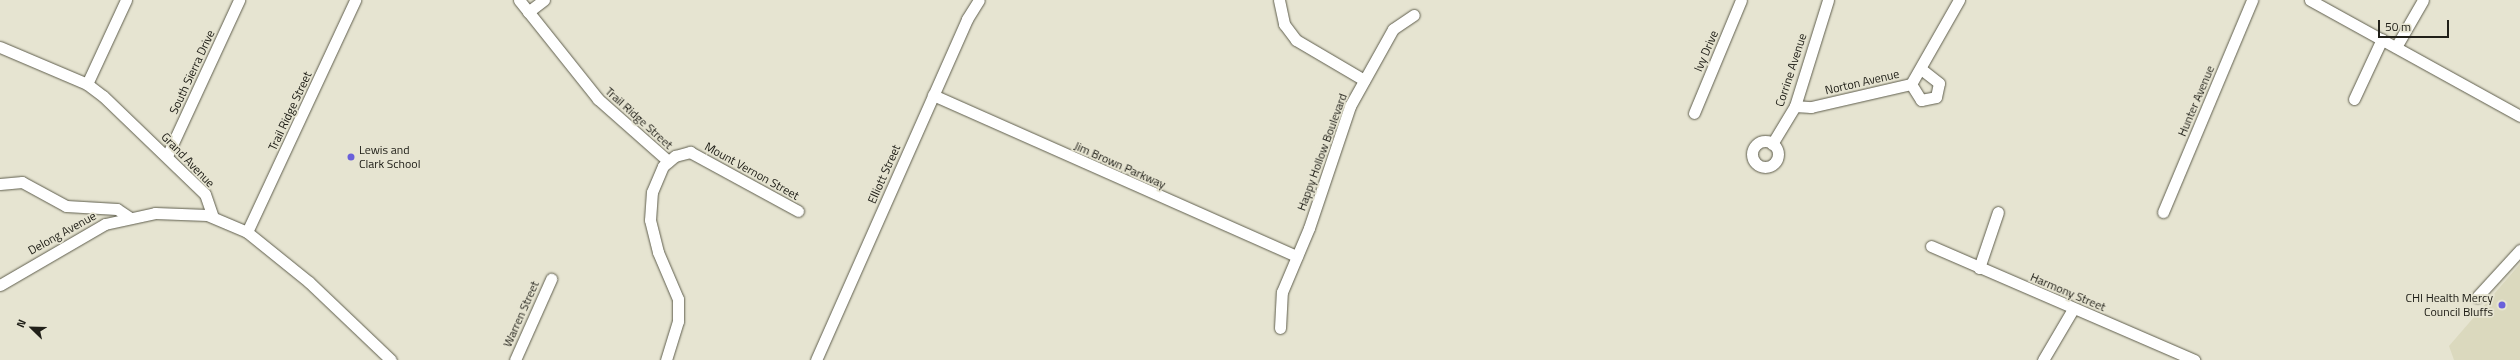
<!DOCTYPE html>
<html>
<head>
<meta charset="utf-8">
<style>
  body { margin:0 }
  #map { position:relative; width:2520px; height:360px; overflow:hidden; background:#e6e4d1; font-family:"Titillium Web",sans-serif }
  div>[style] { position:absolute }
  .built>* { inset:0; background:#dbd9be }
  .roads { filter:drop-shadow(0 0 1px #5f5e4d) drop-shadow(0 0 1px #5f5e4d) }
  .minor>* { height:11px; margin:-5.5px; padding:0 5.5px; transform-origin:5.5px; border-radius:5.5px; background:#fff }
  .minor>.ring { margin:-5.5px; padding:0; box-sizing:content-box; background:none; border:11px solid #fff; border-radius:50% }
  .dots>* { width:11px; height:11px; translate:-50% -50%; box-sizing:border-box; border:2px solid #e6e4d1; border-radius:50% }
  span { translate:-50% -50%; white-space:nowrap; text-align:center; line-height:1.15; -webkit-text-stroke:3.5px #e6e4d1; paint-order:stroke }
  .street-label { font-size:12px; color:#212019 }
  .poi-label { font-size:12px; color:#212019 }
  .left { translate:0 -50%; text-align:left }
  .right { translate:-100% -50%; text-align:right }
  .north { position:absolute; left:12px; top:308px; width:40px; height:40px; -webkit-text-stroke:3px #e6e4d1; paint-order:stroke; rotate:293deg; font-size:11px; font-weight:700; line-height:16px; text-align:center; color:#212019 }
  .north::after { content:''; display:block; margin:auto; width:14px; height:18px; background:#212019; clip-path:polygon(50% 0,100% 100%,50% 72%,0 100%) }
  .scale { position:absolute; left:2378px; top:20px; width:71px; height:18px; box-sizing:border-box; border:2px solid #212019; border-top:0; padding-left:5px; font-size:12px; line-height:14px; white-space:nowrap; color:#212019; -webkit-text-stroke:3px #e6e4d1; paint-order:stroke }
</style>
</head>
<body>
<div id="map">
  <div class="built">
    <div style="clip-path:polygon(2520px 264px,2520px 360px,2454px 360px,2449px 346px)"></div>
  </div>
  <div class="roads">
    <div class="minor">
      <div style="left:519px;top:0;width:127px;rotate:51.4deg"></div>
      <div style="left:598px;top:99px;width:94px;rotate:41.5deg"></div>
      <div style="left:1279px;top:0;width:25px;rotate:78deg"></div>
      <div style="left:1284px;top:24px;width:20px;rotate:53deg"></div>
      <div style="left:1296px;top:40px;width:79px;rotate:30.5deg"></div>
      <div style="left:2310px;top:0;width:240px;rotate:28.9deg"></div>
      <div style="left:528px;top:12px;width:20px;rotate:-37deg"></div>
      <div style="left:0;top:47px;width:95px;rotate:23deg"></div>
      <div style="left:87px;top:84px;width:20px;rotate:37deg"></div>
      <div style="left:103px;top:96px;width:141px;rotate:43.9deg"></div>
      <div style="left:205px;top:194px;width:24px;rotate:71deg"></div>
      <div style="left:2396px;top:47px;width:54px;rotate:-60.1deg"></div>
      <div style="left:87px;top:84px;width:93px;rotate:-65.1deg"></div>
      <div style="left:1911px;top:84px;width:19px;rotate:58deg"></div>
      <div style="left:1921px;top:100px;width:15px;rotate:-11deg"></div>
      <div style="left:1936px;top:97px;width:14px;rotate:-78deg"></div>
      <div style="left:1939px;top:83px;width:23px;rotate:-142deg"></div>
      <div style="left:933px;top:95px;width:398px;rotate:23.9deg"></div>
      <div style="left:2354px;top:99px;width:66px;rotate:-65deg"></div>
      <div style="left:1795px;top:106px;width:16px;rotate:4deg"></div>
      <div style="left:1811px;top:107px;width:103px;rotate:-13deg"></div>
      <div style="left:1911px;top:84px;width:97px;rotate:-60.3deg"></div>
      <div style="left:1694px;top:113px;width:122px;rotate:-67.4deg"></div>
      <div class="ring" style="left:1752px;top:141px;width:15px;height:15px"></div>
      <div style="left:1772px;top:144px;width:44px;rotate:-58.8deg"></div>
      <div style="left:1795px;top:106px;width:111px;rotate:-72.7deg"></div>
      <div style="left:167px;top:156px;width:172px;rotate:-65.2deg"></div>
      <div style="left:0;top:184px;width:22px;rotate:-5deg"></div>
      <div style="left:22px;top:182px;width:50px;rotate:28.6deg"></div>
      <div style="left:66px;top:206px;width:51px;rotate:3.4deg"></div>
      <div style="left:117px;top:209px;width:14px;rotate:34deg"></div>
      <div style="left:2163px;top:212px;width:230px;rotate:-67.2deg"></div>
      <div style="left:247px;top:232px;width:256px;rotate:-65deg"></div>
      <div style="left:1931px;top:246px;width:287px;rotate:23.4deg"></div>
      <div style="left:1979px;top:268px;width:59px;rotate:-71.3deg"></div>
      <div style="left:0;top:285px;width:121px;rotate:-30.2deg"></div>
      <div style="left:105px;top:224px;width:51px;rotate:-12.4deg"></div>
      <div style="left:155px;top:213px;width:52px;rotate:2.2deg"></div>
      <div style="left:207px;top:215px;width:43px;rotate:23deg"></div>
      <div style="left:247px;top:232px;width:80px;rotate:38.9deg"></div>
      <div style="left:309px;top:282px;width:113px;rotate:43.6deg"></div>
      <div style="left:2477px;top:297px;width:64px;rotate:-47.5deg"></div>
      <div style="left:1280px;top:328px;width:36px;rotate:-87deg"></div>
      <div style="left:1282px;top:292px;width:69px;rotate:-67.1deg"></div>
      <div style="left:1309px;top:228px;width:129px;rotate:-71.4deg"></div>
      <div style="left:1350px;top:106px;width:88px;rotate:-60.8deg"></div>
      <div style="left:1393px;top:29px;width:25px;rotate:-34deg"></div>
      <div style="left:515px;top:360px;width:89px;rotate:-66deg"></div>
      <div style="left:666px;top:360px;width:41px;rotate:-72.9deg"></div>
      <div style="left:678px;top:321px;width:22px;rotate:-90deg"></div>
      <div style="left:678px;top:299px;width:51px;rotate:-113.1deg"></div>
      <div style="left:658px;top:252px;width:33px;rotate:-104deg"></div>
      <div style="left:650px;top:220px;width:28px;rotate:-86deg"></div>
      <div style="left:652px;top:192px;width:28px;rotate:-67deg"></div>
      <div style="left:663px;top:166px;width:16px;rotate:-40deg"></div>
      <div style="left:675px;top:156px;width:16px;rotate:-15deg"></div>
      <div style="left:690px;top:152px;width:123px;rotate:28.6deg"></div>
      <div style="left:816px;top:360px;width:373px;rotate:-66.1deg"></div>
      <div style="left:967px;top:19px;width:22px;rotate:-58deg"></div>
      <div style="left:2043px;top:360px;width:59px;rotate:-59.5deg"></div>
    </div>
  </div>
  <div class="dots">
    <div style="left:351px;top:157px;background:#6a60da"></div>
    <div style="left:2502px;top:305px;background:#6a60da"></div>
  </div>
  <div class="street-label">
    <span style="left:1706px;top:51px;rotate:-67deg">Ivy Drive</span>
    <span style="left:1791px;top:70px;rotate:-72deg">Corrine Avenue</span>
    <span style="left:192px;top:72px;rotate:-65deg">South Sierra Drive</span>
    <span style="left:1862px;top:82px;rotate:-13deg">Norton Avenue</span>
    <span style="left:2196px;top:101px;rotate:-67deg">Hunter Avenue</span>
    <span style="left:290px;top:111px;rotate:-65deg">Trail Ridge Street</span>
    <span style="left:639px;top:118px;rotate:42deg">Trail Ridge Street</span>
    <span style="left:1322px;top:152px;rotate:-70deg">Happy Hollow Boulevard</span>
    <span style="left:188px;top:160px;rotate:46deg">Grand Avenue</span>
    <span style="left:1120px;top:165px;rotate:24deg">Jim Brown Parkway</span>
    <span style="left:752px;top:171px;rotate:29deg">Mount Vernon Street</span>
    <span style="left:884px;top:174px;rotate:-66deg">Elliott Street</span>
    <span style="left:62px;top:233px;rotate:-29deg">Delong Avenue</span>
    <span style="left:2068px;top:292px;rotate:23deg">Harmony Street</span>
    <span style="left:521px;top:314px;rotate:-66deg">Warren Street</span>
  </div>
  <div class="poi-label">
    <span class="left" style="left:359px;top:157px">Lewis and<br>Clark School</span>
    <span class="right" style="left:2493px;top:305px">CHI Health Mercy<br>Council Bluffs</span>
  </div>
  <div class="north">N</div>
  <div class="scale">50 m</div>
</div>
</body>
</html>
